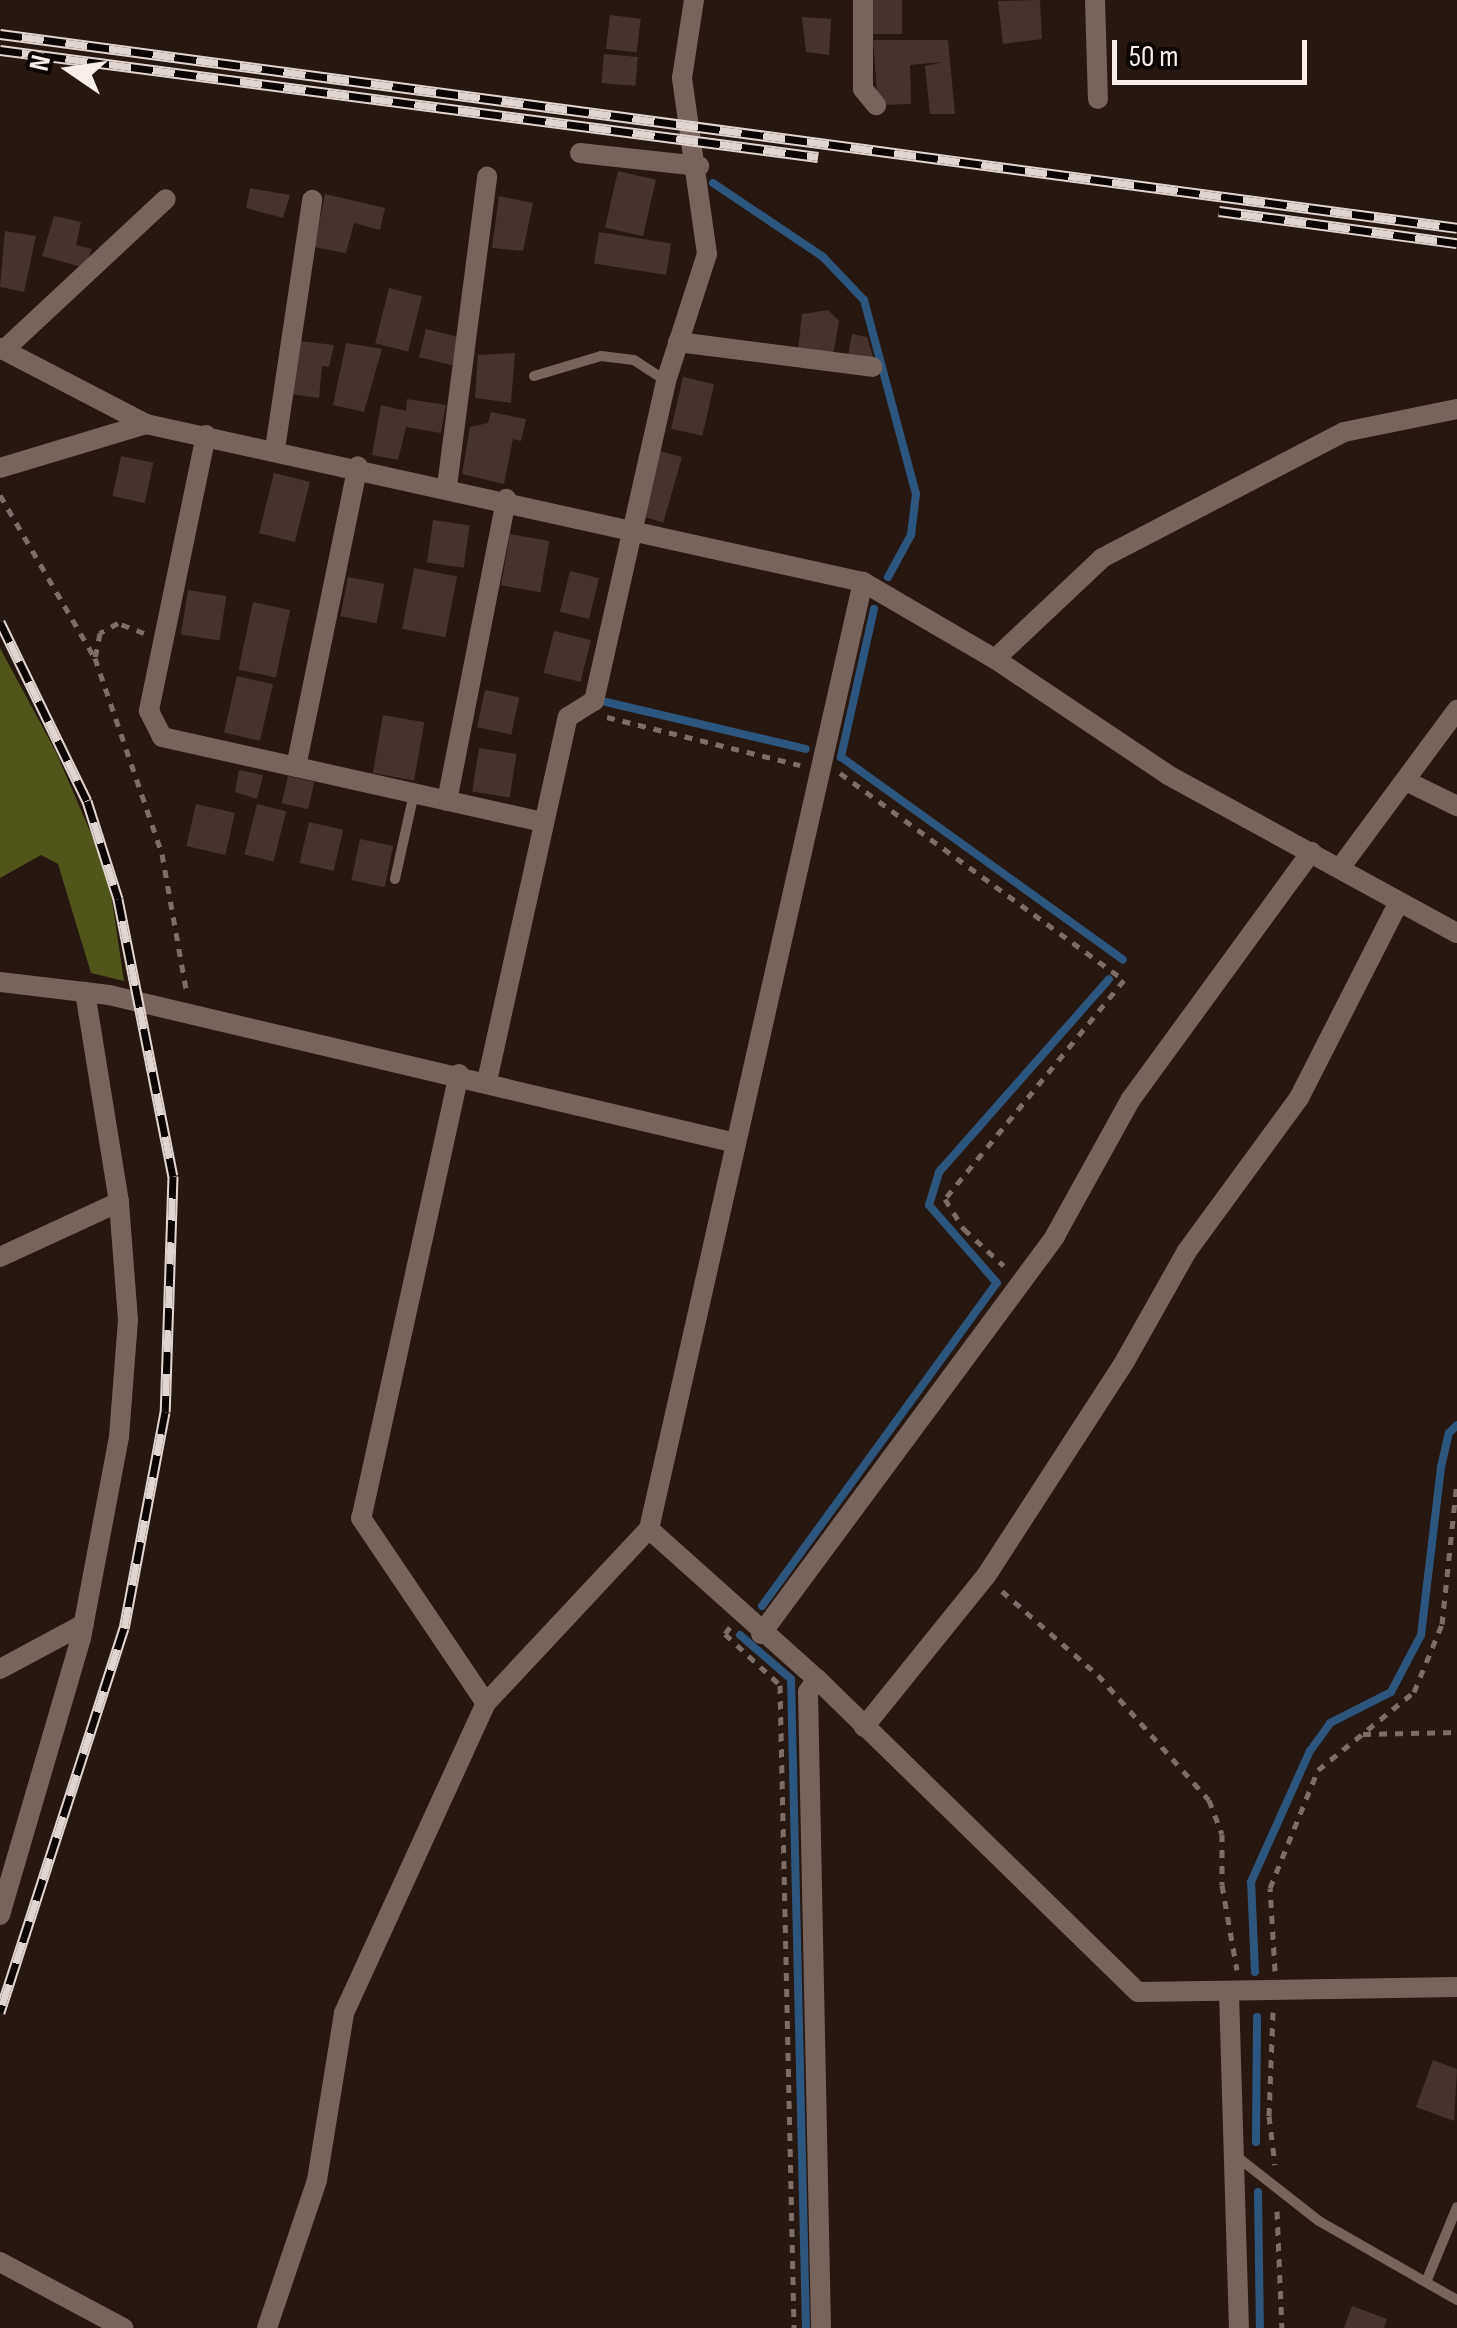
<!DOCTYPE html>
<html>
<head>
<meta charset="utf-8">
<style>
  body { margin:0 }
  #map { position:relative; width:1457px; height:2328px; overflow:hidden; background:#261711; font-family:"Sofia Sans Condensed",sans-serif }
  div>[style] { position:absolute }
  .forest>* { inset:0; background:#50551a }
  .stream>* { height:8px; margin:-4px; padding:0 4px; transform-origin:4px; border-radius:4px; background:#2d567e }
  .building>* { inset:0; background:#44332f; transform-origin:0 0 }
  .path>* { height:5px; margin-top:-2.5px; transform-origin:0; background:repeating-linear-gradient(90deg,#7b6e69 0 8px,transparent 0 16px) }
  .service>* { height:10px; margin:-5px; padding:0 5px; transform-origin:5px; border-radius:5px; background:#77645d }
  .minor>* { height:20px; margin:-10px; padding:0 10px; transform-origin:10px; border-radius:10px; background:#77645d }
  .rail>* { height:11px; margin-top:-5.5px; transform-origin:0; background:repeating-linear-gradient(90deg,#0a0503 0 22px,#e1d5d1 0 44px); box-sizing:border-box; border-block:2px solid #e1d5d1 }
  span { translate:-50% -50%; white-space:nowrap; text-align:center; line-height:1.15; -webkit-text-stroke:9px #0a0503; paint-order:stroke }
  .north { position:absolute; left:20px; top:20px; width:100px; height:100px; -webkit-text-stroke:8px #0a0503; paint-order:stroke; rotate:283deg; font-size:28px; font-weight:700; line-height:40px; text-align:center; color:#f9eeea }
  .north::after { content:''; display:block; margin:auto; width:35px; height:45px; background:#f9eeea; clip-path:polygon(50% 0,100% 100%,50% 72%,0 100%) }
  .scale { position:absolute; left:1112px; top:40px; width:195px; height:45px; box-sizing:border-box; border:5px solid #f9eeea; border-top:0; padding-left:12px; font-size:30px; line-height:35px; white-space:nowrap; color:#f9eeea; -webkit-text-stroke:8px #0a0503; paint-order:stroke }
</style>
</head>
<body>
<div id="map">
  <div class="forest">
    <div style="clip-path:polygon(0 648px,56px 752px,108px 873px,124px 981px,91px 973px,58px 864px,41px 855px,0 878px)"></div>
  </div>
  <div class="stream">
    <div style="left:713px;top:183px;width:133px;rotate:33.9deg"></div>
    <div style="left:823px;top:257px;width:59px;rotate:46.4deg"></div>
    <div style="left:864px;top:300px;width:201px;rotate:75deg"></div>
    <div style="left:916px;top:494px;width:41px;rotate:97deg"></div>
    <div style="left:911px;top:535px;width:48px;rotate:118.7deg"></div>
    <div style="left:874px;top:609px;width:152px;rotate:102.6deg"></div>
    <div style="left:841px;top:757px;width:347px;rotate:35.7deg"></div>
    <div style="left:606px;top:702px;width:205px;rotate:13.2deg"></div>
    <div style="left:762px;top:1606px;width:399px;rotate:-54deg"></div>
    <div style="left:997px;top:1283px;width:103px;rotate:-131.1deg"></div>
    <div style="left:929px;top:1205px;width:34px;rotate:-73deg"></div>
    <div style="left:939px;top:1172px;width:257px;rotate:-48.6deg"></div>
    <div style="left:740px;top:1635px;width:67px;rotate:40.8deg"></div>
    <div style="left:791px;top:1679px;width:649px;rotate:88.68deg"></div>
    <div style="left:1255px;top:1972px;width:90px;rotate:-92.5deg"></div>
    <div style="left:1251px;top:1882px;width:144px;rotate:-65.8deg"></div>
    <div style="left:1310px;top:1751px;width:34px;rotate:-54deg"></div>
    <div style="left:1330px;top:1723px;width:68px;rotate:-26.9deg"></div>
    <div style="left:1391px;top:1692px;width:64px;rotate:-62.2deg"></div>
    <div style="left:1421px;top:1635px;width:169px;rotate:-83.2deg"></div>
    <div style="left:1441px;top:1467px;width:35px;rotate:-77deg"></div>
    <div style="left:1449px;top:1433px;width:11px;rotate:-45deg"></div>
    <div style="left:1256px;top:2142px;width:125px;rotate:-89.5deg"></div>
    <div style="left:1258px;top:2192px;width:136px;rotate:89.2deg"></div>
  </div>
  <div class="building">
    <div style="left:871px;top:0;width:31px;height:34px"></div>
    <div style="clip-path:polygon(1040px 0,1042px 39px,1003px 44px,998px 1px)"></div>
    <div style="left:610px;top:15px;width:31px;height:34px;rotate:7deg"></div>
    <div style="clip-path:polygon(802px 17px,831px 19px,829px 55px,806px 52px)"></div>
    <div style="clip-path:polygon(873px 40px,948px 40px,955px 114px,930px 114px,925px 66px,943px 62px,910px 65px,911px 104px,878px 105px)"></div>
    <div style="left:604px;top:54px;width:34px;height:29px;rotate:5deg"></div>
    <div style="left:618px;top:171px;width:39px;height:58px;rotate:13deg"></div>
    <div style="clip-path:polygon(250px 188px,290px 195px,283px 218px,246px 208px)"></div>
    <div style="clip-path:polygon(325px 194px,385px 208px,380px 230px,354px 223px,346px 253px,314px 247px)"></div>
    <div style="clip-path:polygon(499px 196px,533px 203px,523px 251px,492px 248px)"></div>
    <div style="clip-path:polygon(54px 216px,81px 222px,76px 245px,92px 249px,85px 268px,42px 256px)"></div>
    <div style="clip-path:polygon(5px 231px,36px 236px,24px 292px,0 287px)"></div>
    <div style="left:599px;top:232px;width:73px;height:32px;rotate:9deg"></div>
    <div style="left:389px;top:288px;width:34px;height:57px;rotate:14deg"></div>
    <div style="clip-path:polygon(828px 310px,839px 321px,833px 355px,798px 350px,802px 314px)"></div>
    <div style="left:426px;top:329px;width:34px;height:29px;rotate:14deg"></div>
    <div style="clip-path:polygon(852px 334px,867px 337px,875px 363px,847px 361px)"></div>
    <div style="clip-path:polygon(300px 341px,334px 345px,329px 367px,322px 366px,319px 398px,291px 394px)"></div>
    <div style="clip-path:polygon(346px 343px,382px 349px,364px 412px,333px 405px)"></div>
    <div style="clip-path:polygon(515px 353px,511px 403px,475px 398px,478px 355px)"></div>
    <div style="left:683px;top:377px;width:32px;height:53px;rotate:13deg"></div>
    <div style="clip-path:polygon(407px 399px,446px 405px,441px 433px,406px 427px,398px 460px,372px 455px,381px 405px,406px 411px)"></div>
    <div style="clip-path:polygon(491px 412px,526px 419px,521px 441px,513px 439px,504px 484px,462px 474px,470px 427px,488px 423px)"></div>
    <div style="left:657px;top:450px;width:26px;height:68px;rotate:16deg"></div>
    <div style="left:121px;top:456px;width:33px;height:41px;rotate:12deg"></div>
    <div style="left:274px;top:473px;width:37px;height:62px;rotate:14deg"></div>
    <div style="left:433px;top:520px;width:37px;height:43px;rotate:8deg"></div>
    <div style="left:510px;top:534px;width:40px;height:52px;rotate:10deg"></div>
    <div style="left:414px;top:568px;width:44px;height:62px;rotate:11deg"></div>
    <div style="left:570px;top:571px;width:30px;height:42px;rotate:14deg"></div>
    <div style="left:348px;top:577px;width:37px;height:40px;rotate:11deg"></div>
    <div style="left:188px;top:590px;width:39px;height:45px;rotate:9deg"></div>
    <div style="left:253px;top:602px;width:38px;height:69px;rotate:12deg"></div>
    <div style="left:554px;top:631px;width:38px;height:43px;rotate:14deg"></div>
    <div style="left:237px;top:676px;width:37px;height:58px;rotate:13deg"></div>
    <div style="left:485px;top:690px;width:35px;height:38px;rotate:12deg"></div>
    <div style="left:383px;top:715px;width:42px;height:59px;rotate:10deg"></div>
    <div style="left:479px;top:748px;width:38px;height:44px;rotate:9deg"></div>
    <div style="clip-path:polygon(239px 770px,263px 775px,257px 799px,235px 792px)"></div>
    <div style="left:288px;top:776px;width:27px;height:28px;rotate:13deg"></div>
    <div style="left:196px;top:804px;width:40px;height:43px;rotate:13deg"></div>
    <div style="left:257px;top:804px;width:30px;height:52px;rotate:14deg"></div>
    <div style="left:309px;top:822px;width:35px;height:42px;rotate:13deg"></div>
    <div style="left:360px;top:839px;width:34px;height:42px;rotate:12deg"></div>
    <div style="clip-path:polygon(1433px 2060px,1457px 2069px,1454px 2121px,1416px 2107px)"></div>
    <div style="clip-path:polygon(1352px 2306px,1387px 2319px,1384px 2328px,1344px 2328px)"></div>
  </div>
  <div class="path">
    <div style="left:0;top:495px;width:185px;rotate:59.8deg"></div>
    <div style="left:144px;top:633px;width:28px;rotate:-159deg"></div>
    <div style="left:118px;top:623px;width:21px;rotate:151deg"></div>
    <div style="left:100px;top:633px;width:25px;rotate:101deg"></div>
    <div style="left:95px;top:658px;width:207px;rotate:71.1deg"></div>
    <div style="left:162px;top:854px;width:137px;rotate:79.9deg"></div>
    <div style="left:607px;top:717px;width:199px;rotate:14deg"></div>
    <div style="left:840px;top:773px;width:351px;rotate:36.1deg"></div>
    <div style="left:1124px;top:980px;width:283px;rotate:129.3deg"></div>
    <div style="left:945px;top:1199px;width:36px;rotate:58deg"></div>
    <div style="left:964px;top:1229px;width:54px;rotate:42.8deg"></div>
    <div style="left:1002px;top:1591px;width:128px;rotate:41.2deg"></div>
    <div style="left:1098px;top:1675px;width:167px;rotate:48.4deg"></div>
    <div style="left:1209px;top:1800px;width:36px;rotate:69deg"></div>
    <div style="left:1222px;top:1834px;width:51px;rotate:90deg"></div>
    <div style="left:1222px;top:1885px;width:86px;rotate:80deg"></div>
    <div style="left:730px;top:1627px;width:9px;rotate:126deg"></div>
    <div style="left:725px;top:1634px;width:75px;rotate:42.8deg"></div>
    <div style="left:780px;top:1685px;width:643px;rotate:88.75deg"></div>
    <div style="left:1363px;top:1734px;width:94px;rotate:-1.2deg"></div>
    <div style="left:1275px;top:1971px;width:83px;rotate:-93.4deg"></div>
    <div style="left:1270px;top:1888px;width:127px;rotate:-67.9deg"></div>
    <div style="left:1318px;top:1770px;width:124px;rotate:-39.1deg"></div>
    <div style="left:1414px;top:1692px;width:74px;rotate:-67.6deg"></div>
    <div style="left:1442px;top:1624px;width:143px;rotate:-84deg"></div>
    <div style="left:1273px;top:2012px;width:104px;rotate:92.2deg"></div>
    <div style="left:1269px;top:2116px;width:49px;rotate:83deg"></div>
    <div style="left:1277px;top:2211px;width:117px;rotate:87.6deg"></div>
  </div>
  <div class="service">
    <div style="left:534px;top:376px;width:70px;rotate:-16.6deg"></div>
    <div style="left:601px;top:356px;width:33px;rotate:7deg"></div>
    <div style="left:634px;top:360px;width:38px;rotate:33deg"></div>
    <div style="left:395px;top:879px;width:88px;rotate:-77.5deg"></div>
    <div style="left:1236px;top:2156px;width:105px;rotate:38.1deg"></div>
    <div style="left:1319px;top:2221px;width:159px;rotate:29.8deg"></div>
    <div style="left:1426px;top:2282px;width:81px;rotate:-67.5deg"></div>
  </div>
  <div class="minor">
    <div style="left:863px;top:0;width:89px;rotate:90deg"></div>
    <div style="left:863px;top:89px;width:21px;rotate:51deg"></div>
    <div style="left:1095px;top:0;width:99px;rotate:88.3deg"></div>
    <div style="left:580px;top:153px;width:120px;rotate:6.2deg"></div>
    <div style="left:678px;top:342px;width:196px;rotate:7.3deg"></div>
    <div style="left:0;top:348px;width:165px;rotate:27.5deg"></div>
    <div style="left:146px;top:424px;width:734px;rotate:12.43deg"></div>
    <div style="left:863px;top:582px;width:153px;rotate:30.3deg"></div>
    <div style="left:995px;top:659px;width:208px;rotate:33.8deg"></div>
    <div style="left:1168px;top:775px;width:329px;rotate:28.7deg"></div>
    <div style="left:4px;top:350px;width:221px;rotate:-43deg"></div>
    <div style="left:206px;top:435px;width:282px;rotate:101.7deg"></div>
    <div style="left:149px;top:711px;width:29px;rotate:63deg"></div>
    <div style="left:162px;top:737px;width:390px;rotate:12.6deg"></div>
    <div style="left:275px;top:449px;width:252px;rotate:-81.5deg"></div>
    <div style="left:0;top:468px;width:152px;rotate:-16.8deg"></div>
    <div style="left:447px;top:486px;width:312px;rotate:-82.6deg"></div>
    <div style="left:995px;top:659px;width:147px;rotate:-43.3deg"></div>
    <div style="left:1102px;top:558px;width:273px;rotate:-27.5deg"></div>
    <div style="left:1344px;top:432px;width:115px;rotate:-11.5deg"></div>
    <div style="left:296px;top:767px;width:307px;rotate:-78.4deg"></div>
    <div style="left:1408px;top:782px;width:55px;rotate:26.1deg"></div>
    <div style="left:447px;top:801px;width:308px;rotate:-78.9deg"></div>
    <div style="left:1340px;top:868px;width:197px;rotate:-53.5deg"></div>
    <div style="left:0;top:982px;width:110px;rotate:6.8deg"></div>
    <div style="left:109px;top:995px;width:644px;rotate:13.28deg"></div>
    <div style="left:459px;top:1074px;width:455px;rotate:102.4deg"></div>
    <div style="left:361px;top:1518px;width:223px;rotate:56deg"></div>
    <div style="left:487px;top:1081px;width:373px;rotate:-77.5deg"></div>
    <div style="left:568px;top:717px;width:31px;rotate:-32deg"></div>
    <div style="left:594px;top:701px;width:328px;rotate:-77.3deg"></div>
    <div style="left:666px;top:381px;width:133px;rotate:-72.1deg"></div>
    <div style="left:707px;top:254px;width:178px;rotate:-98.1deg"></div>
    <div style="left:682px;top:78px;width:79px;rotate:-81.3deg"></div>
    <div style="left:0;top:1257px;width:131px;rotate:-24.8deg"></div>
    <div style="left:119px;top:1202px;width:213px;rotate:-99.2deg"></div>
    <div style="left:649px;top:1529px;width:225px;rotate:41.8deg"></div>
    <div style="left:817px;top:1679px;width:448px;rotate:44.3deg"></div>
    <div style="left:1138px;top:1992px;width:319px;rotate:-0.9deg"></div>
    <div style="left:761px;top:1634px;width:495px;rotate:-53.5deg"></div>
    <div style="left:1055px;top:1236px;width:157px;rotate:-61deg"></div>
    <div style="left:1131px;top:1099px;width:306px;rotate:-53.9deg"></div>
    <div style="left:0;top:1669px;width:95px;rotate:-28.2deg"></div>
    <div style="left:817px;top:1679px;width:16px;rotate:125deg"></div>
    <div style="left:808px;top:1692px;width:636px;rotate:88.83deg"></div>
    <div style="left:864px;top:1727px;width:194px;rotate:-51.1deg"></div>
    <div style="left:986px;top:1576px;width:256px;rotate:-57.1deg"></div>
    <div style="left:1125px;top:1361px;width:126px;rotate:-60.6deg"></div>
    <div style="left:1187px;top:1251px;width:190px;rotate:-53.8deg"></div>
    <div style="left:1299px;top:1098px;width:218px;rotate:-63deg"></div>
    <div style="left:0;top:1915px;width:289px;rotate:-73.7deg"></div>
    <div style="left:81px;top:1638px;width:205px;rotate:-79.3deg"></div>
    <div style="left:119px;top:1437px;width:117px;rotate:-85.6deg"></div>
    <div style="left:128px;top:1320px;width:118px;rotate:-94.4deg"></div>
    <div style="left:1229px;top:1993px;width:335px;rotate:88.3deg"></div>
    <div style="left:0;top:2262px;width:140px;rotate:28.2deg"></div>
    <div style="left:267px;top:2328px;width:156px;rotate:-71.3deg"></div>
    <div style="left:317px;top:2180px;width:169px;rotate:-80.8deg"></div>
    <div style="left:344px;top:2013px;width:341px;rotate:-65.4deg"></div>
    <div style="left:486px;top:1703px;width:238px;rotate:-46.9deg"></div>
    <div style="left:649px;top:1529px;width:971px;rotate:-77.27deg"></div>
  </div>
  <div class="rail">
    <div style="left:0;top:34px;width:1470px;rotate:7.58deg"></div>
    <div style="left:0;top:50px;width:825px;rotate:7.45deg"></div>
    <div style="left:1219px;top:211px;width:240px;rotate:7.7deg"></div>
    <div style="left:0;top:622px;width:199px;rotate:64.1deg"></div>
    <div style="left:87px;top:801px;width:103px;rotate:72.4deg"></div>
    <div style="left:118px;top:899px;width:282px;rotate:78.8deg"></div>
    <div style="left:173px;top:1176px;width:236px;rotate:91.9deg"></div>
    <div style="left:165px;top:1412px;width:220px;rotate:100.7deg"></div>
    <div style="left:124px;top:1628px;width:404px;rotate:107.9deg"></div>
  </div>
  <div class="north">N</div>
  <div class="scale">50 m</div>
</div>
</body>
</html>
